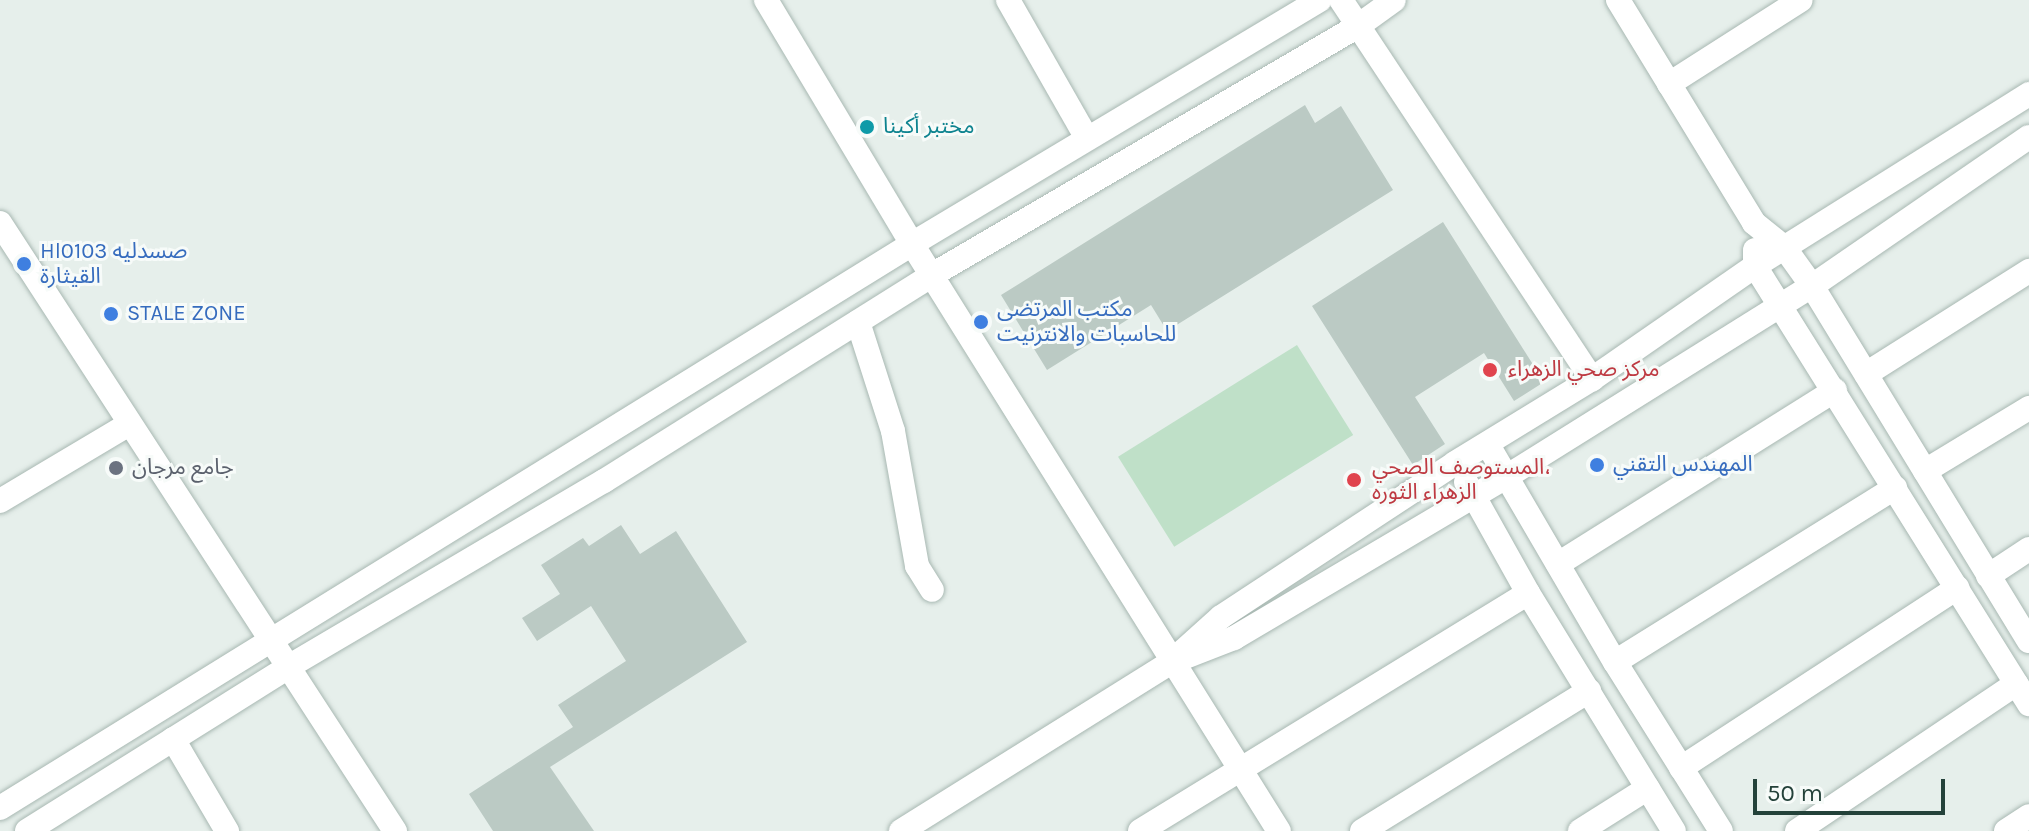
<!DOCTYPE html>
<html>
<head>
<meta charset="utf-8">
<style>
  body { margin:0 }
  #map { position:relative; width:2029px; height:831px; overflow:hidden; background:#e6efeb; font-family:Karla,"Noto Sans Arabic",sans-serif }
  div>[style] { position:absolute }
  .green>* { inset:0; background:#bfe0c8; transform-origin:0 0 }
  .building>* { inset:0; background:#bbcac4 }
  .roads { filter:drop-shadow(0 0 2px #a8b8b2) drop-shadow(0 0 2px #a8b8b2) }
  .minor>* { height:24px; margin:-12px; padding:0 12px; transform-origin:12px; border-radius:12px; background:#fff }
  .dots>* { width:22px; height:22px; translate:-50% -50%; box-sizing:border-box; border:4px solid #f7fbf9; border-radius:50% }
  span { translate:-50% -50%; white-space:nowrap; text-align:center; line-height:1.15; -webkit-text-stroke:6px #f7fbf9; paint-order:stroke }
  .culture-label { font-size:22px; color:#0d838f }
  .left { translate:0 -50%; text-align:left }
  .shop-label { font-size:22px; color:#366cbe }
  .health-label { font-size:22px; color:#be3a42 }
  .worship-label { font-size:22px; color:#5b616d }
  .scale { position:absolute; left:1753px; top:779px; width:192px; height:36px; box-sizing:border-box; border:4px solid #24423a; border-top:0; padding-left:10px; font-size:24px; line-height:28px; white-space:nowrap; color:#24423a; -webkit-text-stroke:6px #f7fbf9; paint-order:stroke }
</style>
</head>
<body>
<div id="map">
  <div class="green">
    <div style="left:1297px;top:345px;width:106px;height:211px;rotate:58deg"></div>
  </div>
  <div class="building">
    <div style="clip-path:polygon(1305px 105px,1315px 123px,1341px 106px,1393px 190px,1167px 331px,1151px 305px,1047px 370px,1001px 295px)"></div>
    <div style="clip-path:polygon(1443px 222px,1544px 382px,1514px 401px,1484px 353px,1415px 397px,1445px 444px,1413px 465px,1312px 306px)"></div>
    <div style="clip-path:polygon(621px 525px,640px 554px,676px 531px,747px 642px,550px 767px,594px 831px,493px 831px,469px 794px,573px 727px,558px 705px,626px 661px,591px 606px,537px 641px,522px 618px,560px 594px,541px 565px,583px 538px,589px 546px)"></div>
  </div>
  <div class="roads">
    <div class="minor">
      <div style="left:766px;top:0;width:284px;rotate:59.1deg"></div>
      <div style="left:912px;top:244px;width:692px;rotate:57.99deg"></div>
      <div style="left:1008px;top:0;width:158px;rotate:60.3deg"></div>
      <div style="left:1341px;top:0;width:455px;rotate:56.5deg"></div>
      <div style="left:1618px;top:0;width:261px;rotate:58.6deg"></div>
      <div style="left:1754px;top:223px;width:38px;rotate:39deg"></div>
      <div style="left:1784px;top:247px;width:48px;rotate:54.3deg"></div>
      <div style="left:1812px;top:286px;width:416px;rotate:58.6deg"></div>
      <div style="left:1669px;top:84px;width:156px;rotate:-32.5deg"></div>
      <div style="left:0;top:223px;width:725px;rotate:56.99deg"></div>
      <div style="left:1755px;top:250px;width:16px;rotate:90deg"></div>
      <div style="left:1755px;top:266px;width:517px;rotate:57.97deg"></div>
      <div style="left:858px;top:322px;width:114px;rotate:72.2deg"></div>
      <div style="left:893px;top:431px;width:137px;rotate:79.9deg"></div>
      <div style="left:917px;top:566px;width:28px;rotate:58deg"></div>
      <div style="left:1866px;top:374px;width:193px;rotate:-32.3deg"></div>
      <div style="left:1488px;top:445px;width:251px;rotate:59.7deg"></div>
      <div style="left:1615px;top:662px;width:199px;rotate:57.9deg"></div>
      <div style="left:1925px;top:471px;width:122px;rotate:-31.2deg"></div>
      <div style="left:1466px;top:482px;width:127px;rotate:60.8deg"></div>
      <div style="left:1528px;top:593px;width:279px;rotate:58.5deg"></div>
      <div style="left:0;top:501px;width:150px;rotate:-30.8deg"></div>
      <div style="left:1558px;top:564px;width:327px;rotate:-32.1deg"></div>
      <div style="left:1988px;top:576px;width:49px;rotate:-33.4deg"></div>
      <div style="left:1185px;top:657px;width:53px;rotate:-21.2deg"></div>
      <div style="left:1234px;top:638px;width:316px;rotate:-30.6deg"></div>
      <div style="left:1506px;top:477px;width:361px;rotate:-32deg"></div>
      <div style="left:1812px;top:286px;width:263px;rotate:-34.5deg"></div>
      <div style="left:1615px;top:662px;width:330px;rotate:-31.9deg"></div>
      <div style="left:173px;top:739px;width:107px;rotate:59.6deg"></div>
      <div style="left:1681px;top:768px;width:330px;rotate:-33.1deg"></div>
      <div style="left:0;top:808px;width:1072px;rotate:-31.73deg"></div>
      <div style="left:912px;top:244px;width:475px;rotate:-30.9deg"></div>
      <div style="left:27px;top:831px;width:308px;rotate:-32.1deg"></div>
      <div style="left:288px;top:667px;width:367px;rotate:-30.5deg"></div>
      <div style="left:604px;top:481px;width:387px;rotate:-32.1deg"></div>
      <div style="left:932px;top:275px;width:493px;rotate:-30.3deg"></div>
      <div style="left:1358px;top:26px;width:44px;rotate:-35.8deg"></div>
      <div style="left:901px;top:831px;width:319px;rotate:-32deg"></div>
      <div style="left:1171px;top:662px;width:67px;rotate:-42deg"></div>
      <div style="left:1221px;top:617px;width:280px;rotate:-33.3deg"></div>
      <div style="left:1455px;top:463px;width:161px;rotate:-31.5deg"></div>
      <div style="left:1592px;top:379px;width:198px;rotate:-34.7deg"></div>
      <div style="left:1755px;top:266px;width:324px;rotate:-32.1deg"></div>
      <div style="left:1140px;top:831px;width:455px;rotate:-31.5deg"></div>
      <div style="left:1362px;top:831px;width:267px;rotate:-31.7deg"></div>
      <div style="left:1580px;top:831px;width:80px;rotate:-32.3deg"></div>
      <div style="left:1797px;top:831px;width:264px;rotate:-33.9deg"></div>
      <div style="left:2006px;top:831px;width:27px;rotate:-33deg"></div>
    </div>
  </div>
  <div class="dots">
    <div style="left:867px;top:127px;background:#0f9aa8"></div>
    <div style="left:24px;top:264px;background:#3f7fe0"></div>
    <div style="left:111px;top:314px;background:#3f7fe0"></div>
    <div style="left:981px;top:322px;background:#3f7fe0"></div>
    <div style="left:1490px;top:370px;background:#e0444e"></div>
    <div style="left:1597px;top:465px;background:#3f7fe0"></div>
    <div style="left:116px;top:468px;background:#6b7280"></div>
    <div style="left:1354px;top:480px;background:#e0444e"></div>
  </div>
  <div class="culture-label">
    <span class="left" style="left:883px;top:127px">مختبر أكينا</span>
  </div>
  <div class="shop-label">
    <span class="left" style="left:40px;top:264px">Hl0103 صسدليه<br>القيثارة</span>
    <span class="left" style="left:997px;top:322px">مكتب المرتضى<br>للحاسبات والانترنيت</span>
    <span class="left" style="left:127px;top:314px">STALE ZONE</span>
    <span class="left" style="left:1613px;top:465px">المهندس التقني</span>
  </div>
  <div class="health-label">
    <span class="left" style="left:1508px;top:370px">مركز صحي الزهراء</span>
    <span class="left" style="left:1372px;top:480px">المستوصف الصحي،<br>الزهراء الثوره</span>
  </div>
  <div class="worship-label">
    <span class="left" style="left:132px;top:468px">جامع مرجان</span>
  </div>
  <div class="scale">50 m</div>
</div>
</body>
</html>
